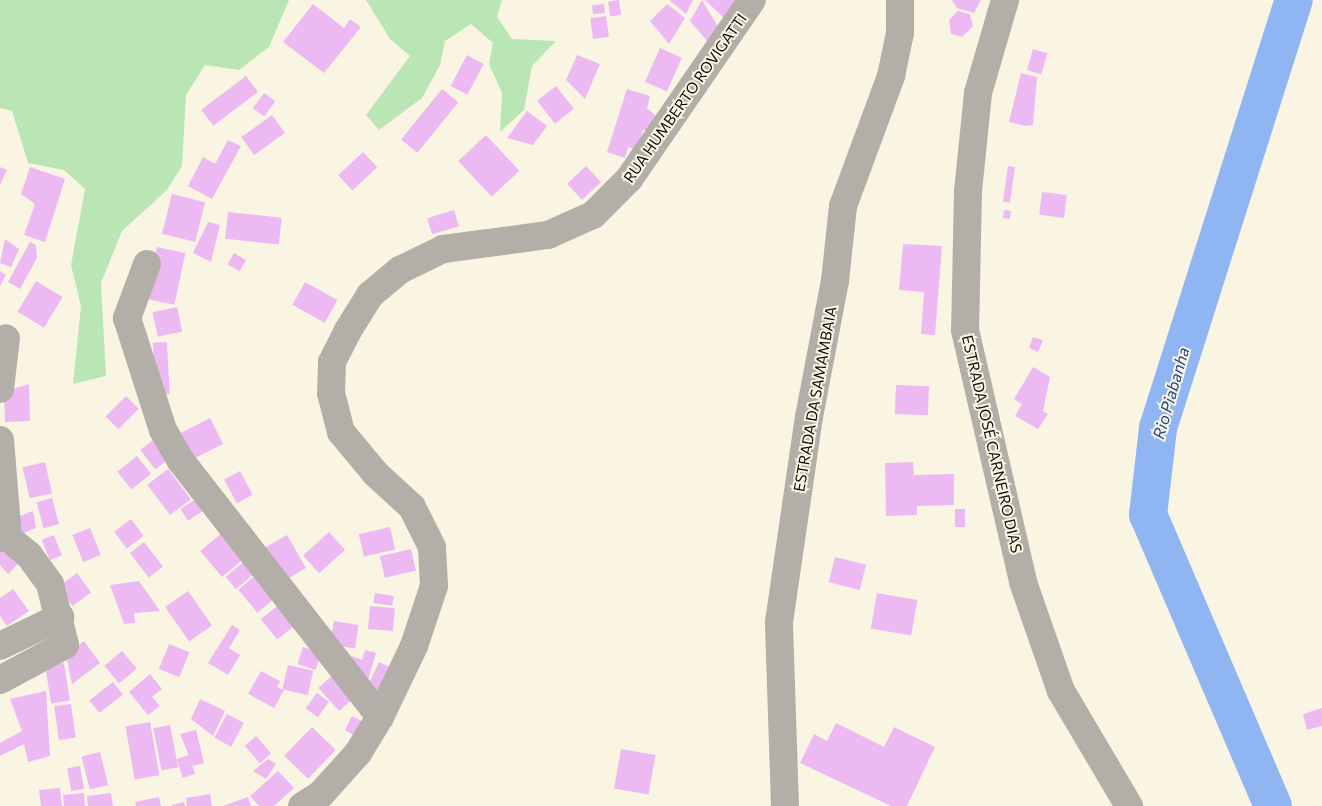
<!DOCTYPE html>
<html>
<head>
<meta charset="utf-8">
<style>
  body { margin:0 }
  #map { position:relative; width:1322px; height:806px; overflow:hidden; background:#faf4e3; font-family:Commissioner,sans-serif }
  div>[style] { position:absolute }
  .green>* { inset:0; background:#bae6b6 }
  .river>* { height:38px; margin:-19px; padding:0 19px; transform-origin:19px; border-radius:19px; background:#8fb5f2 }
  .building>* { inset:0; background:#edb9f3; transform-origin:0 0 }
  .minor>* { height:28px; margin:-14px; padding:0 14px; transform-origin:14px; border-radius:14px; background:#b3afa8 }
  span { translate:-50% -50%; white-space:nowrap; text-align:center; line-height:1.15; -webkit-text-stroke:4px #faf4e3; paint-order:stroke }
  .street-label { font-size:15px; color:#0e0c07 }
  .water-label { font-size:16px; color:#18458b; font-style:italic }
</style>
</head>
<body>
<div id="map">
  <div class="green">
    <div style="clip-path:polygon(0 0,289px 0,269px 47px,239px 70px,205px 65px,186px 95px,182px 166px,167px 190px,122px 231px,101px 283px,106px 376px,73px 384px,81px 306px,71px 265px,85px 189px,64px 170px,28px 163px,12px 111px,0 108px)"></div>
    <div style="clip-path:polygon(366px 0,502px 0,497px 17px,512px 39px,556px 41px,532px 66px,524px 110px,500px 132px,502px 93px,489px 64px,493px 43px,471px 24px,445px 41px,440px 65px,422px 98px,379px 130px,366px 115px,410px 56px,390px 39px)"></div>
  </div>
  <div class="river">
    <div style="left:1273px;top:806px;width:317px;rotate:-113.2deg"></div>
    <div style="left:1148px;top:515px;width:88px;rotate:-83.4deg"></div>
    <div style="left:1158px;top:428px;width:449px;rotate:-72.4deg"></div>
  </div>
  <div class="building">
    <div style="left:619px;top:0;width:15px;height:11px;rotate:82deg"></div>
    <div style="clip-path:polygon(669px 0,693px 0,686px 14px)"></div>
    <div style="clip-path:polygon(702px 0,723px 35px,713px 48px,690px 21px)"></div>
    <div style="clip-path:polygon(705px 0,737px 0,725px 19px)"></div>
    <div style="clip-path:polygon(952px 0,981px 0,974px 13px,957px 8px)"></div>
    <div style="clip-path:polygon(313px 4px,344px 28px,350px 19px,361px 27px,324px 73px,283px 42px)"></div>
    <div style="left:604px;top:4px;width:9px;height:12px;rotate:84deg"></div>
    <div style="clip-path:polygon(667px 4px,685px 18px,669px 44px,650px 21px)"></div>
    <div style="clip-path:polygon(958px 11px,970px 14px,973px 26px,962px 37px,951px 34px,949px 20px)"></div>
    <div style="left:606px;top:16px;width:21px;height:16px;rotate:82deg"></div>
    <div style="left:660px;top:48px;width:24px;height:37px;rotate:24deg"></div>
    <div style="left:1033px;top:49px;width:15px;height:22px;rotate:16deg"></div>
    <div style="left:467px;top:55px;width:19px;height:35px;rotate:28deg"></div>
    <div style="clip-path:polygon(577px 55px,600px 64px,585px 99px,566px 80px)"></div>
    <div style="clip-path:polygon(1021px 73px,1037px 77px,1033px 125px,1026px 126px,1009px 122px)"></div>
    <div style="left:246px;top:76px;width:20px;height:56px;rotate:53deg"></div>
    <div style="left:556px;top:86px;width:29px;height:24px;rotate:52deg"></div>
    <div style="left:442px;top:89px;width:21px;height:65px;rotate:39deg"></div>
    <div style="clip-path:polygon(627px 89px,650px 96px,647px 108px,659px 119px,654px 133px,643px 130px,637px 150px,628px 147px,625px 158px,607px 152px)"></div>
    <div style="left:264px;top:93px;width:14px;height:19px;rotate:36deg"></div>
    <div style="clip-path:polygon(527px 111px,547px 126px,533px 145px,507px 138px)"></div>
    <div style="left:272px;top:115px;width:22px;height:38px;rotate:54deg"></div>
    <div style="left:486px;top:135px;width:49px;height:38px;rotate:47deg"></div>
    <div style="clip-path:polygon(228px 140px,241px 146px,212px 199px,188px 186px,203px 157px,215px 164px)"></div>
    <div style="left:363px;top:152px;width:21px;height:34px;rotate:47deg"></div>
    <div style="left:586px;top:166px;width:22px;height:26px;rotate:47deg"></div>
    <div style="left:1008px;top:166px;width:7px;height:36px;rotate:8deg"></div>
    <div style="clip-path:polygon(0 167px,7px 170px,0 185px)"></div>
    <div style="clip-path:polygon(30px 167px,65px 179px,45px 242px,24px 235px,35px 204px,21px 194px)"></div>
    <div style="left:1042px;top:192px;width:25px;height:23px;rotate:7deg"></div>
    <div style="left:172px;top:194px;width:34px;height:41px;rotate:14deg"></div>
    <div style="left:454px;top:210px;width:17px;height:28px;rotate:73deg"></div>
    <div style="left:1004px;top:210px;width:7px;height:8px;rotate:8deg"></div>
    <div style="left:228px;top:212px;width:54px;height:27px;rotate:6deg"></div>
    <div style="clip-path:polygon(208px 222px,220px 225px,211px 262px,193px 253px)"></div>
    <div style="clip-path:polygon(5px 239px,19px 249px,11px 267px,0 263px)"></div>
    <div style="clip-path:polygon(30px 242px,36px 245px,37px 258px,20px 289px,8px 282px)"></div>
    <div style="clip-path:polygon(903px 244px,942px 246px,935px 335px,921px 334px,924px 292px,899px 290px)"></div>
    <div style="left:157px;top:247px;width:29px;height:53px;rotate:12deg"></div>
    <div style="left:234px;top:253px;width:14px;height:13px;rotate:30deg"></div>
    <div style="clip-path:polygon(0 271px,6px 275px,0 286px)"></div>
    <div style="left:36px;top:281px;width:31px;height:36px;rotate:31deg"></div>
    <div style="left:305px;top:282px;width:37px;height:26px;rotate:29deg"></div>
    <div style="left:177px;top:307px;width:25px;height:25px;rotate:78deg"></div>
    <div style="clip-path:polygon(1033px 337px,1043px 340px,1038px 352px,1029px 348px)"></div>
    <div style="left:167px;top:342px;width:52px;height:14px;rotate:87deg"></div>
    <div style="clip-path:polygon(1033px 367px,1050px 377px,1043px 411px,1048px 414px,1038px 429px,1015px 416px,1022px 404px,1014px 399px)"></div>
    <div style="clip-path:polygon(29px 384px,30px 421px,5px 422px,4px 392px)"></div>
    <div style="left:896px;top:385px;width:33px;height:29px;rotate:2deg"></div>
    <div style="left:126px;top:396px;width:18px;height:29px;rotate:45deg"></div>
    <div style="left:210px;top:418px;width:29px;height:34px;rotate:63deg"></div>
    <div style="left:153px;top:440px;width:25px;height:16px;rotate:53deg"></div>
    <div style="left:137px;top:456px;width:23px;height:25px;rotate:52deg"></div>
    <div style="left:45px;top:462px;width:32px;height:23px;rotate:77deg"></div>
    <div style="clip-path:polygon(913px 462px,914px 475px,954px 474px,954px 505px,917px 506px,917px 515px,886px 516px,885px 463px)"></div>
    <div style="left:168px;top:469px;width:38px;height:26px;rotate:53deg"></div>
    <div style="left:240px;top:471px;width:27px;height:18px;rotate:62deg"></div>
    <div style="left:52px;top:498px;width:27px;height:16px;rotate:75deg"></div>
    <div style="left:197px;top:498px;width:14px;height:20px;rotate:56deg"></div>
    <div style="left:955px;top:509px;width:10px;height:18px"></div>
    <div style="clip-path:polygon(33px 511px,36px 528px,21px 534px,15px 518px)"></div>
    <div style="left:131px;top:519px;width:21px;height:21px;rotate:53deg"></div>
    <div style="left:390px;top:527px;width:23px;height:32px;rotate:77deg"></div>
    <div style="left:90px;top:528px;width:29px;height:19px;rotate:68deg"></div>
    <div style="left:224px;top:531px;width:34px;height:31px;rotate:50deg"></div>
    <div style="left:329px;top:532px;width:24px;height:35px;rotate:48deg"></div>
    <div style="left:54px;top:535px;width:22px;height:13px;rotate:69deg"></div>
    <div style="left:287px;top:535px;width:38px;height:31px;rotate:60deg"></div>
    <div style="left:144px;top:542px;width:31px;height:18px;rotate:52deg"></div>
    <div style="clip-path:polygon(8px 547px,21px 561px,8px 574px,0 565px,0 549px,5px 554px)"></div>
    <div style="left:411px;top:549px;width:22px;height:32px;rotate:77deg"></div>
    <div style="left:835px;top:557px;width:32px;height:26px;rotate:14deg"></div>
    <div style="left:247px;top:559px;width:16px;height:28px;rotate:50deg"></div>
    <div style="left:77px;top:573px;width:24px;height:23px;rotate:54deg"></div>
    <div style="left:258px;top:573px;width:30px;height:26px;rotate:50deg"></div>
    <div style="clip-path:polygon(139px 581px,160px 611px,134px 613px,135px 623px,124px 624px,110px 585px)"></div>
    <div style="clip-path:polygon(13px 589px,29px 611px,7px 626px,0 616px,0 598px)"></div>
    <div style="left:188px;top:591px;width:42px;height:28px;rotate:55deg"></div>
    <div style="left:375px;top:593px;width:19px;height:10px;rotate:9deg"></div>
    <div style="left:877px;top:593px;width:41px;height:36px;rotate:10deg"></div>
    <div style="left:281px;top:603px;width:26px;height:26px;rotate:51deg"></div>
    <div style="left:370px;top:606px;width:25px;height:23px;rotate:5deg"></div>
    <div style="left:334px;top:621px;width:25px;height:24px;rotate:9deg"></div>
    <div style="clip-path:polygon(232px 625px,240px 630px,229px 648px,240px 655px,228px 675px,208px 663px)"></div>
    <div style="clip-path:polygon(84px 641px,100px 663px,72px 684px,66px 655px)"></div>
    <div style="left:169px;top:644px;width:22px;height:27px;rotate:22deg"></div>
    <div style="left:303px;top:647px;width:19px;height:18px;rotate:18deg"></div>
    <div style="clip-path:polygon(365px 650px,376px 653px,368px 680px,347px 674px,352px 656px,362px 660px)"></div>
    <div style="left:122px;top:651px;width:23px;height:23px;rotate:50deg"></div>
    <div style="left:379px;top:662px;width:17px;height:26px;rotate:25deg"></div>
    <div style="left:64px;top:663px;width:38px;height:19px;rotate:81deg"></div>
    <div style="left:288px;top:665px;width:26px;height:25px;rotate:13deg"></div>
    <div style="clip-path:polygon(261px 671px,280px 681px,277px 687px,284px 690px,274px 708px,248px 694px)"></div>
    <div style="clip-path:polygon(150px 674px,162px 689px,152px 697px,160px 706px,148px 715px,129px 692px)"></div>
    <div style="left:334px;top:674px;width:31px;height:21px;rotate:48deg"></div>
    <div style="left:113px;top:682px;width:16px;height:30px;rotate:52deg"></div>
    <div style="clip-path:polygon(46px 691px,50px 756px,28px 762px,24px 744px,0 756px,0 743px,22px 731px,10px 699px)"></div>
    <div style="left:317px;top:693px;width:15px;height:19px;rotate:37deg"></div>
    <div style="clip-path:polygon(200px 699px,225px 711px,213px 736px,191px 719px)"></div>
    <div style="left:71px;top:704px;width:34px;height:17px;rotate:82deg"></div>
    <div style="clip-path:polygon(1322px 708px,1322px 726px,1307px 730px,1303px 714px)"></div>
    <div style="left:227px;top:714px;width:19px;height:27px;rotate:28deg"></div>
    <div style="left:352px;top:716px;width:13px;height:16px;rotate:27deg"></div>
    <div style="left:150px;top:722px;width:54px;height:25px;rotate:80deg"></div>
    <div style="clip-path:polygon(836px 723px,884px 747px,894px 727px,935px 747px,907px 806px,891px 806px,800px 763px,814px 734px,827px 741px)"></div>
    <div style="left:170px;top:725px;width:43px;height:17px;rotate:79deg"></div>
    <div style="left:312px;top:727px;width:33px;height:40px;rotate:44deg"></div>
    <div style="clip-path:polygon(196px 730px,204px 763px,193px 766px,180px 734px)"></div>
    <div style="left:256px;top:736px;width:23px;height:15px;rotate:49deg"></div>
    <div style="left:621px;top:749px;width:35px;height:40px;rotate:10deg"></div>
    <div style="left:100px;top:752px;width:34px;height:19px;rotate:76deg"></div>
    <div style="left:189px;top:755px;width:20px;height:13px;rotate:72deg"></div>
    <div style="clip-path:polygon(268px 759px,276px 764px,266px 779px,253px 771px)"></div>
    <div style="left:80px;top:766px;width:23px;height:13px;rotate:80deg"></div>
    <div style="clip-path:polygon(278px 771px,294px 788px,274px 806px,259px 806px,250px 796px)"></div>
    <div style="clip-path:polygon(60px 788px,62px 806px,41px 806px,39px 790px)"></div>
    <div style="clip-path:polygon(84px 793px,85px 806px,64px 806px,63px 795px)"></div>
    <div style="clip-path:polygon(111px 793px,113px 806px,88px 806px,87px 796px)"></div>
    <div style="clip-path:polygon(210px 794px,212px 806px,187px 806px,186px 798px)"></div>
    <div style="clip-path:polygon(159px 797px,161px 806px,136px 806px,135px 802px)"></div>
    <div style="clip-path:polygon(248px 797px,251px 806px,223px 806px)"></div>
    <div style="clip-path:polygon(184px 802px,185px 806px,172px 806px,172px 805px)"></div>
  </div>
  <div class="minor">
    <div style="left:1005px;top:0;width:97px;rotate:106.2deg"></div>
    <div style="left:978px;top:93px;width:99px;rotate:95.8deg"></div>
    <div style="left:968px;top:191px;width:139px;rotate:91.2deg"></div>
    <div style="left:965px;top:330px;width:259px;rotate:77deg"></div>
    <div style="left:1023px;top:582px;width:115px;rotate:70.8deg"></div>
    <div style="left:1061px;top:691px;width:134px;rotate:59.4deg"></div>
    <div style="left:147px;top:264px;width:58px;rotate:110.3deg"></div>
    <div style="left:127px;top:318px;width:118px;rotate:72.2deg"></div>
    <div style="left:163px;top:430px;width:36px;rotate:60deg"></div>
    <div style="left:181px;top:461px;width:324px;rotate:52.1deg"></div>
    <div style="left:0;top:389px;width:51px;rotate:-83.3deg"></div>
    <div style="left:0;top:440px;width:98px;rotate:85.3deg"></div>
    <div style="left:0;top:538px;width:8px"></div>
    <div style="left:8px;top:538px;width:27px;rotate:39deg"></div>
    <div style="left:29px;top:555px;width:36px;rotate:54deg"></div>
    <div style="left:50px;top:584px;width:63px;rotate:76.2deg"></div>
    <div style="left:65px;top:645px;width:74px;rotate:151.7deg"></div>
    <div style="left:0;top:646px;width:67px;rotate:-25.8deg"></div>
    <div style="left:302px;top:806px;width:22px;rotate:-32deg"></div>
    <div style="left:321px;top:794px;width:55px;rotate:-47.9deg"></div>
    <div style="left:358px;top:753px;width:42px;rotate:-58.6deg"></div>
    <div style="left:380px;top:717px;width:79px;rotate:-64.4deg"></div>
    <div style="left:414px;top:646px;width:63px;rotate:-71.6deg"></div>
    <div style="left:434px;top:586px;width:39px;rotate:-93deg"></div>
    <div style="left:432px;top:547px;width:45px;rotate:-116.6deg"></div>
    <div style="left:412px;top:507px;width:49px;rotate:-137.5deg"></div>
    <div style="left:376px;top:474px;width:55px;rotate:-129.8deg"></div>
    <div style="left:341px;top:432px;width:40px;rotate:-104.4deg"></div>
    <div style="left:331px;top:393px;width:31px;rotate:-88deg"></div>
    <div style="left:332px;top:362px;width:34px;rotate:-63deg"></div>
    <div style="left:347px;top:332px;width:44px;rotate:-58.1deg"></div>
    <div style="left:370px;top:295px;width:39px;rotate:-40deg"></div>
    <div style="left:400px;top:270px;width:48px;rotate:-26deg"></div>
    <div style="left:443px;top:249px;width:106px;rotate:-7.6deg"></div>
    <div style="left:548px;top:235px;width:49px;rotate:-24deg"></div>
    <div style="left:593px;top:215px;width:51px;rotate:-45deg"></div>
    <div style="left:629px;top:179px;width:217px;rotate:-55.5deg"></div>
    <div style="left:785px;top:806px;width:184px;rotate:-91.9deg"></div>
    <div style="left:779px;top:622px;width:207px;rotate:-81.7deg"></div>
    <div style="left:809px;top:417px;width:138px;rotate:-79.2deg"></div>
    <div style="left:835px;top:281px;width:75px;rotate:-83.9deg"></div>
    <div style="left:843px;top:206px;width:139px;rotate:-69.7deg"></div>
    <div style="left:891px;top:76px;width:44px;rotate:-78.2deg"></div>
    <div style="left:900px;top:33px;width:33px;rotate:-90deg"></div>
  </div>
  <div class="street-label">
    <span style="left:685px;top:98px;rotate:-55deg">RUA HUMBERTO ROVIGATTI</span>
    <span style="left:815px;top:399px;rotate:-80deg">ESTRADA DA SAMAMBAIA</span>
    <span style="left:992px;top:444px;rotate:77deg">ESTRADA JOSÉ CARNEIRO DIAS</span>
  </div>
  <div class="water-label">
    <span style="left:1171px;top:393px;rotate:-74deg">Rio Piabanha</span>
  </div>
</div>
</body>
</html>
